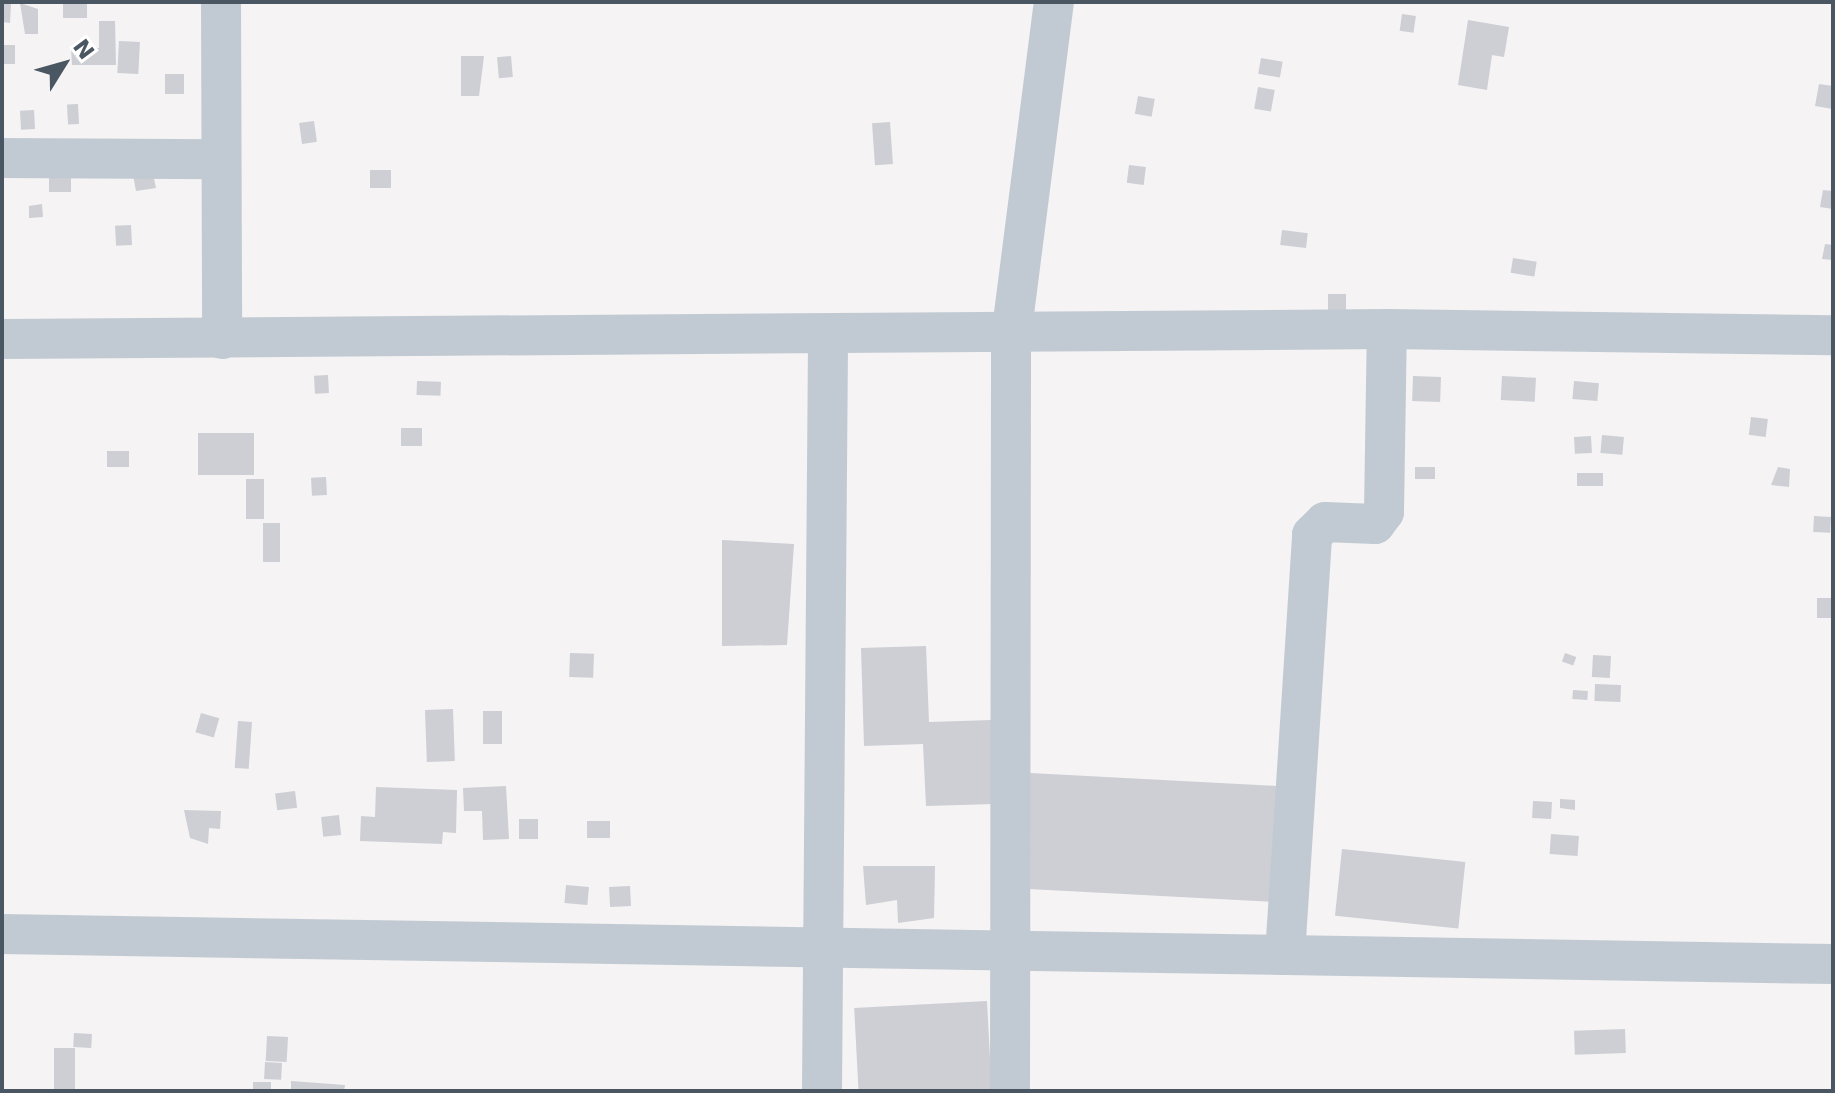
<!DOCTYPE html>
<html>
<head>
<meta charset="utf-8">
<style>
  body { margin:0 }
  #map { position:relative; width:1835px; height:1093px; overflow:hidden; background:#f5f3f3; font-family:"DejaVu Sans",sans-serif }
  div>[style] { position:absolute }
  .building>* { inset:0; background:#cdcfd5; transform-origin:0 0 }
  .minor>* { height:40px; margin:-20px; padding:0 20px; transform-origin:20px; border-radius:20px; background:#c1cad2 }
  span { translate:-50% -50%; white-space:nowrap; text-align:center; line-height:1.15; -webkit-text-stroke:8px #fff; paint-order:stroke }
  .frame { position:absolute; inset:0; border:4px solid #4a5661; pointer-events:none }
  .north { position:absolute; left:24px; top:24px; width:80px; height:80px; -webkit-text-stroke:6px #fff; paint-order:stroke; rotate:53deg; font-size:22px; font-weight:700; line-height:32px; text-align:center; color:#4a5661 }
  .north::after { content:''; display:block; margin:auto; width:28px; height:36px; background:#4a5661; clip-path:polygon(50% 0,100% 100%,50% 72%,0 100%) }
</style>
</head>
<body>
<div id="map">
  <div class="building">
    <div style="left:63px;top:2px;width:24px;height:16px"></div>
    <div style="clip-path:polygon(2px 3px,11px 4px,10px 23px,2px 22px)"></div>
    <div style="clip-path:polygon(20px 3px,38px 9px,38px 34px,25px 34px)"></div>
    <div style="left:1402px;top:14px;width:14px;height:17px;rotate:8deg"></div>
    <div style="clip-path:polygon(1468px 20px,1509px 27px,1504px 57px,1492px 55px,1487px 90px,1458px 85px)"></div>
    <div style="clip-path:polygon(99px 21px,115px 21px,116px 65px,72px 65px,71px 48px,99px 48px)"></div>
    <div style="left:119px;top:41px;width:21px;height:32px;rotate:3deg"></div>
    <div style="left:2px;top:45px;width:13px;height:19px"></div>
    <div style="clip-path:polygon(461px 56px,484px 56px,479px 96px,461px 96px)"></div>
    <div style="left:511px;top:56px;width:21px;height:14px;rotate:85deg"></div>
    <div style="left:1261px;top:58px;width:22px;height:16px;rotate:10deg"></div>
    <div style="left:165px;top:74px;width:19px;height:20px"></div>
    <div style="clip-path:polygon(1819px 84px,1833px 86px,1833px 109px,1815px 106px)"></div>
    <div style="left:1258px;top:87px;width:17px;height:22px;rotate:10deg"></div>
    <div style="left:1138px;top:96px;width:17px;height:18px;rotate:10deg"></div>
    <div style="left:78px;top:104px;width:20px;height:11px;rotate:87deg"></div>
    <div style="left:34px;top:110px;width:19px;height:14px;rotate:87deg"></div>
    <div style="left:314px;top:121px;width:21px;height:15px;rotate:82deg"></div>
    <div style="left:890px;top:122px;width:42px;height:18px;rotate:86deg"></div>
    <div style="left:1129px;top:165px;width:17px;height:18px;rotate:7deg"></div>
    <div style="clip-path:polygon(132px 170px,153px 174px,156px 188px,136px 191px)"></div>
    <div style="left:370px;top:170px;width:21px;height:18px"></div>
    <div style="left:49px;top:176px;width:22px;height:16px"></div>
    <div style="clip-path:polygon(1823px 190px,1833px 191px,1833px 209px,1820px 207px)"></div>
    <div style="clip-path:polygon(42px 204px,43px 217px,29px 218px,29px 206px)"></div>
    <div style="left:131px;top:225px;width:20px;height:16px;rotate:87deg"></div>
    <div style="left:1282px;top:230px;width:26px;height:15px;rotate:7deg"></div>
    <div style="clip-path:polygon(1825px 244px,1833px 245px,1833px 260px,1822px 259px)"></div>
    <div style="left:1513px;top:258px;width:24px;height:15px;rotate:9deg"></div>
    <div style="left:1328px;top:294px;width:18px;height:16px"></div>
    <div style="left:328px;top:375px;width:18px;height:14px;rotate:87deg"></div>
    <div style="left:1413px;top:376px;width:28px;height:25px;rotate:2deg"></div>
    <div style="left:1502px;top:376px;width:34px;height:24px;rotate:3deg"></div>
    <div style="left:417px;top:381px;width:24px;height:14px;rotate:2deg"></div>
    <div style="left:1574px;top:381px;width:25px;height:18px;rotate:5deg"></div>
    <div style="left:1751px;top:417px;width:17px;height:18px;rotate:7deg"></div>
    <div style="left:401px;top:428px;width:21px;height:18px"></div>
    <div style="left:254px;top:433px;width:42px;height:56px;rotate:90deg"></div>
    <div style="left:1602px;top:435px;width:22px;height:18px;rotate:5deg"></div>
    <div style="left:1591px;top:436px;width:17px;height:17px;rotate:87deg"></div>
    <div style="left:107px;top:451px;width:22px;height:16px"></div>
    <div style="left:1415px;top:467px;width:20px;height:12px"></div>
    <div style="clip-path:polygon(1778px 467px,1790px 469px,1789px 487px,1771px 485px)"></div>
    <div style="left:1577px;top:473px;width:26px;height:13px"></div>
    <div style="left:326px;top:477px;width:18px;height:15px;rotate:87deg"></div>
    <div style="left:246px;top:479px;width:18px;height:40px"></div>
    <div style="left:1814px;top:516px;width:17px;height:16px;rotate:3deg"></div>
    <div style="left:263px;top:523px;width:17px;height:39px"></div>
    <div style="clip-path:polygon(722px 540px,794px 544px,787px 645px,722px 646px)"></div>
    <div style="left:1833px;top:598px;width:20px;height:16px;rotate:90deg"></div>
    <div style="clip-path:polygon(926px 646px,929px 722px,992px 720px,994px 804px,926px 806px,923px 744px,864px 746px,861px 648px)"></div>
    <div style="left:570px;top:653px;width:24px;height:24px;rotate:2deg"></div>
    <div style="left:1565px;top:653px;width:12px;height:9px;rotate:20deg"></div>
    <div style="left:1593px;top:655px;width:18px;height:22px;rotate:3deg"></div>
    <div style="left:1595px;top:684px;width:26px;height:17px;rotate:2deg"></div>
    <div style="left:1573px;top:690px;width:15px;height:9px;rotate:4deg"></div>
    <div style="left:453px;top:709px;width:52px;height:28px;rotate:88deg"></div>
    <div style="left:483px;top:711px;width:19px;height:33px"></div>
    <div style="left:201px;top:713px;width:19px;height:20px;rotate:16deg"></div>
    <div style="left:238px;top:721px;width:14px;height:47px;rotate:4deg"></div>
    <div style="left:1030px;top:773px;width:247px;height:116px;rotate:3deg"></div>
    <div style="clip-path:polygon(506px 786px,509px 839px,483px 840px,482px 811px,464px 811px,463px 788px)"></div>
    <div style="clip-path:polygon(376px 787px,457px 790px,456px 833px,443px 832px,442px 844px,360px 841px,361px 816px,375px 817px)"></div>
    <div style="left:295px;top:791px;width:17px;height:20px;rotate:83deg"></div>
    <div style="clip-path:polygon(1560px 799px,1575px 800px,1575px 810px,1560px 808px)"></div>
    <div style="left:1533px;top:801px;width:19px;height:17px;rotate:3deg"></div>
    <div style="clip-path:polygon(184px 810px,221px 811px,220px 829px,209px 828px,208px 844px,190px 838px)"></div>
    <div style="left:339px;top:815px;width:20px;height:18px;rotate:84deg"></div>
    <div style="left:519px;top:819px;width:19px;height:20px"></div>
    <div style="left:587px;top:821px;width:23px;height:17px"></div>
    <div style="left:1551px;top:834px;width:28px;height:20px;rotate:4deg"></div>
    <div style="left:1342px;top:849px;width:124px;height:67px;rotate:6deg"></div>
    <div style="clip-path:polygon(863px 866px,935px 866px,934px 918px,898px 923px,897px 900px,866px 905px)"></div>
    <div style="left:566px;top:885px;width:23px;height:18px;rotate:5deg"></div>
    <div style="left:630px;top:886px;width:20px;height:21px;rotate:87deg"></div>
    <div style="left:987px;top:1001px;width:90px;height:133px;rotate:87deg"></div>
    <div style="left:1625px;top:1029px;width:24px;height:51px;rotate:88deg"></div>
    <div style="left:74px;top:1033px;width:18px;height:14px;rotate:3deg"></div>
    <div style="left:267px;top:1036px;width:21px;height:25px;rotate:3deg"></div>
    <div style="left:54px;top:1048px;width:21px;height:43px"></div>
    <div style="left:265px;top:1062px;width:17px;height:17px;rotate:3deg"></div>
    <div style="clip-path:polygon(291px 1081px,345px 1085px,344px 1091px,291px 1091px)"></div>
    <div style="left:253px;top:1082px;width:18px;height:9px"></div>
  </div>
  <div class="minor">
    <div style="left:221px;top:2px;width:337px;rotate:89.8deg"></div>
    <div style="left:2px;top:158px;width:219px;rotate:0.3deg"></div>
    <div style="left:2px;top:339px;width:1385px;rotate:-0.41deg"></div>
    <div style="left:1387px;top:329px;width:446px;rotate:0.8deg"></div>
    <div style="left:2px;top:934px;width:1831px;rotate:0.94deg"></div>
    <div style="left:1285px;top:955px;width:421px;rotate:-86.3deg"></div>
    <div style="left:1312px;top:535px;width:18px;rotate:-45deg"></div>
    <div style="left:1325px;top:522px;width:50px;rotate:2.3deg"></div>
    <div style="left:1375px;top:524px;width:15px;rotate:-53deg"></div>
    <div style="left:1384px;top:512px;width:183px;rotate:-89.1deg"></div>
    <div style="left:822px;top:1091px;width:754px;rotate:-89.54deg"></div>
    <div style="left:1010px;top:1091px;width:754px;rotate:-89.92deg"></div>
    <div style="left:1011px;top:337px;width:338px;rotate:-82.7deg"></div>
  </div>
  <div class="frame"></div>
  <div class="north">N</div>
</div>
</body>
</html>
